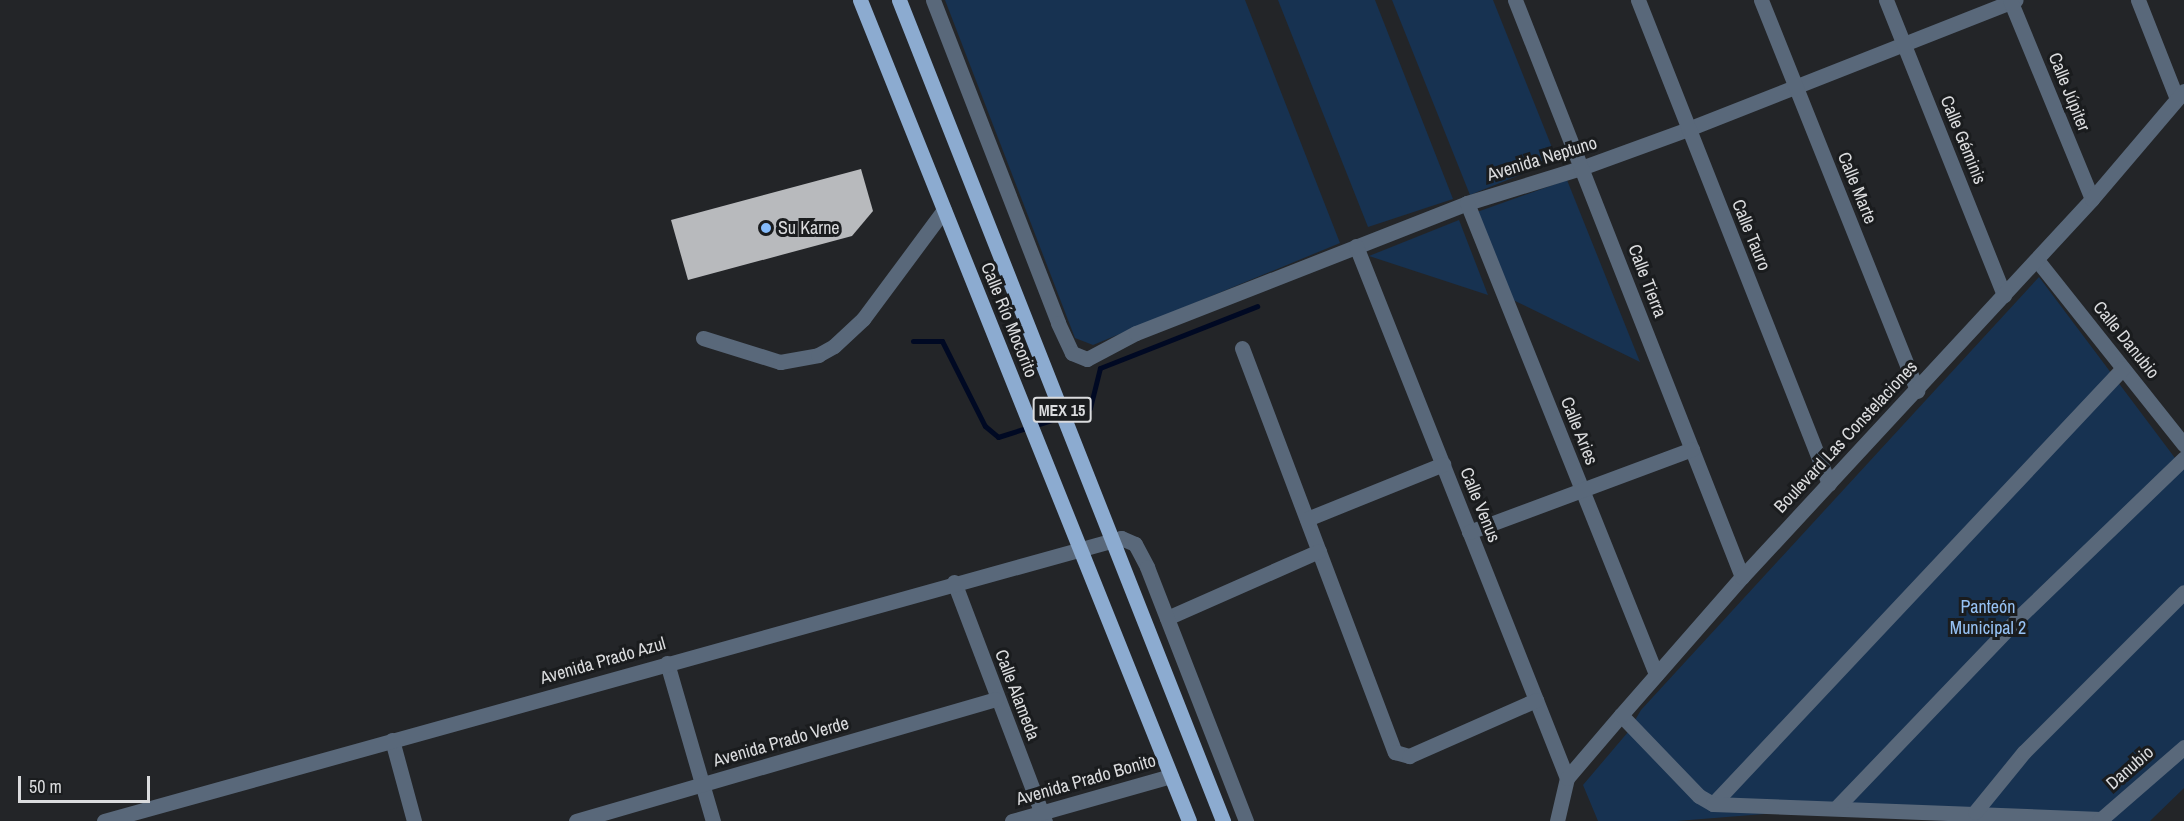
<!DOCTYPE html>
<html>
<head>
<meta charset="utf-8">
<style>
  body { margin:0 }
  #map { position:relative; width:2184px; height:821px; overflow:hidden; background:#232528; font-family:"Archivo Narrow",sans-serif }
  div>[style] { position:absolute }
  .green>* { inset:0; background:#173251 }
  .stream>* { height:5px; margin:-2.5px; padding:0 2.5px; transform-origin:2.5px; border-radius:2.5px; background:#000923 }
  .building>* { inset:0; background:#b8babd }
  .minor>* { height:15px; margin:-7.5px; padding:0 7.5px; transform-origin:7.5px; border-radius:7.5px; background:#59687a }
  .major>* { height:15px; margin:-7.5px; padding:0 7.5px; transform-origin:7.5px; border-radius:7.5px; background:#8cabd0 }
  .dots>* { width:16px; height:16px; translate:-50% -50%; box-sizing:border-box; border:3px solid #1a1c1e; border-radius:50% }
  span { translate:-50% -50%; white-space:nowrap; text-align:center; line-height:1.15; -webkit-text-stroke:6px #1a1c1e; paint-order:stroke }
  .shield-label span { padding:2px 4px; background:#1a1c1e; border:2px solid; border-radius:4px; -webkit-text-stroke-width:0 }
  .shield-label { font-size:16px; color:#dbdcde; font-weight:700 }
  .street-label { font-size:18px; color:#dbdcde }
  .poi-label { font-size:18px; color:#dbdcde }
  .left { translate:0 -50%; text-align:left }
  .park-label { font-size:18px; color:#97c2f4 }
  .scale { position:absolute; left:18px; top:776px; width:132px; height:27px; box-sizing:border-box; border:3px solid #dbdcde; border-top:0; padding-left:8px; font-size:18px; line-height:21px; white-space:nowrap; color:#dbdcde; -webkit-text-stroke:4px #1a1c1e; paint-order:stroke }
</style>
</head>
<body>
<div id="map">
  <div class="green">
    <div style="clip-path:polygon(945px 0,1245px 0,1340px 243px,1093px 345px,1075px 338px)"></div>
    <div style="clip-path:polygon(1278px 0,1375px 0,1453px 199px,1368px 227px)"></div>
    <div style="clip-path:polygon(1392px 0,1493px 0,1557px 160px,1470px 195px)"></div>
    <div style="clip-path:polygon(1567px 180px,1640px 362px,1511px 299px,1477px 212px)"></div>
    <div style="clip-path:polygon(1459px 220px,1488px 295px,1369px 256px)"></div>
    <div style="clip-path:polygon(2039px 277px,2184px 470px,2184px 788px,2150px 821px,2066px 821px,1825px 809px,1677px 821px,1598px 821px,1583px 785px,1628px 732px,1641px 710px)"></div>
  </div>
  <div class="stream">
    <div style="left:913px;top:341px;width:29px"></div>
    <div style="left:942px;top:341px;width:95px;rotate:63.2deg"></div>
    <div style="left:985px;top:426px;width:17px;rotate:40deg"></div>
    <div style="left:998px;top:437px;width:96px;rotate:-17.5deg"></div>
    <div style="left:1090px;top:408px;width:41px;rotate:-76deg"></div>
    <div style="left:1100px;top:368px;width:169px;rotate:-21.5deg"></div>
  </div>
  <div class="building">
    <div style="clip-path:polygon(861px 169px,873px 211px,852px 236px,688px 280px,671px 220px)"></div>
  </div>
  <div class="minor">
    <div style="left:933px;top:0;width:346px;rotate:68.8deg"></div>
    <div style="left:1058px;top:323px;width:33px;rotate:65deg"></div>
    <div style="left:1072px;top:353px;width:16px;rotate:22deg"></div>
    <div style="left:1087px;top:359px;width:55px;rotate:-28deg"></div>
    <div style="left:1136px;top:333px;width:356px;rotate:-21.4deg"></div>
    <div style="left:1467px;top:203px;width:119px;rotate:-17.1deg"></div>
    <div style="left:1581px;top:168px;width:114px;rotate:-20deg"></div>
    <div style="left:1688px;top:129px;width:352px;rotate:-21.5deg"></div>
    <div style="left:1515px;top:0;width:620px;rotate:68.52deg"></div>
    <div style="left:1638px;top:0;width:520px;rotate:68.46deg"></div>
    <div style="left:1761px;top:0;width:421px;rotate:68.2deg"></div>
    <div style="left:1886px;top:0;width:318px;rotate:68.2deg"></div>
    <div style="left:2010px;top:0;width:215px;rotate:67.6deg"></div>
    <div style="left:2138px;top:0;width:106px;rotate:68.5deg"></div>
    <div style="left:1467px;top:203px;width:508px;rotate:68.14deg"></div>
    <div style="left:1356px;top:246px;width:572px;rotate:68.37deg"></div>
    <div style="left:2037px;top:260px;width:236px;rotate:51.5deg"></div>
    <div style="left:703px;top:338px;width:81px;rotate:17.3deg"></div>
    <div style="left:780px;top:362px;width:39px;rotate:-10deg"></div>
    <div style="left:818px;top:355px;width:18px;rotate:-29deg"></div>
    <div style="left:834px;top:346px;width:40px;rotate:-43deg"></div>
    <div style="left:863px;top:319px;width:136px;rotate:-53.4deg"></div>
    <div style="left:1242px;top:348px;width:432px;rotate:69.3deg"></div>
    <div style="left:1395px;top:752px;width:15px;rotate:16deg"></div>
    <div style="left:1409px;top:756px;width:139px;rotate:-23.8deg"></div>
    <div style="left:1307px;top:519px;width:147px;rotate:-22deg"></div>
    <div style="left:1469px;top:532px;width:238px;rotate:-20.4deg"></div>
    <div style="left:954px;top:582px;width:256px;rotate:69.2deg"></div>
    <div style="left:1167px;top:618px;width:166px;rotate:-23.8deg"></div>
    <div style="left:667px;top:663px;width:165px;rotate:73.8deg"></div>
    <div style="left:1621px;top:715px;width:112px;rotate:46.1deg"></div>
    <div style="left:1699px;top:796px;width:16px;rotate:30deg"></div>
    <div style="left:1713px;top:804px;width:598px;rotate:-46.76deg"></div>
    <div style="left:392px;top:740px;width:84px;rotate:74.8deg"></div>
    <div style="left:1713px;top:804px;width:388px;rotate:2.2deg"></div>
    <div style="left:1837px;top:807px;width:263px;rotate:-46.2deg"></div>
    <div style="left:2019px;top:617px;width:229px;rotate:-43.9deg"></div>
    <div style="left:1975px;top:812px;width:77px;rotate:-50.8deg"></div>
    <div style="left:2024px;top:752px;width:226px;rotate:-45deg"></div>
    <div style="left:104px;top:821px;width:1056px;rotate:-15.55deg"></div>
    <div style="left:1121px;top:538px;width:15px;rotate:23deg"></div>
    <div style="left:1135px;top:544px;width:26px;rotate:62deg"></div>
    <div style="left:1147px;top:567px;width:273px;rotate:68.7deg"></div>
    <div style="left:576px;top:821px;width:437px;rotate:-16.2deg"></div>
    <div style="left:1012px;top:821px;width:165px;rotate:-15.8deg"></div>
    <div style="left:1557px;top:821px;width:44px;rotate:-76.9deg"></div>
    <div style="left:1567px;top:778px;width:83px;rotate:-49.4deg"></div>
    <div style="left:1621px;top:715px;width:184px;rotate:-48.8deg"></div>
    <div style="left:1742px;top:577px;width:515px;rotate:-47.2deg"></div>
    <div style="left:2092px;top:199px;width:142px;rotate:-49.6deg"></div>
    <div style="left:2099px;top:821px;width:113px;rotate:-41deg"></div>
  </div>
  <div class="major">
    <div style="left:860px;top:0;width:884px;rotate:68.16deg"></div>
    <div style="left:899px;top:0;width:883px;rotate:68.46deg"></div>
  </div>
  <div class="dots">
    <div style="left:766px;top:228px;background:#85bbfb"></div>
  </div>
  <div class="shield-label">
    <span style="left:1062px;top:410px">MEX 15</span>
  </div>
  <div class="street-label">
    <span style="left:2069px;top:92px;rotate:68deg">Calle Júpiter</span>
    <span style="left:1963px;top:140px;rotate:68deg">Calle Géminis</span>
    <span style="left:1542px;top:159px;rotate:-17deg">Avenida Neptuno</span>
    <span style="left:1857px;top:188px;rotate:68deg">Calle Marte</span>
    <span style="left:1751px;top:235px;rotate:68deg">Calle Tauro</span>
    <span style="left:1647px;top:281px;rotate:69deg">Calle Tierra</span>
    <span style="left:1009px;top:320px;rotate:68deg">Calle Río Mocorito</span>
    <span style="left:2126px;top:340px;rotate:51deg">Calle Danubio</span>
    <span style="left:1579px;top:431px;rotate:68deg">Calle Aries</span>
    <span style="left:1846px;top:437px;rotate:-47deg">Boulevard Las Constelaciones</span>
    <span style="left:1480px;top:505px;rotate:68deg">Calle Venus</span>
    <span style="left:603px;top:661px;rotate:-16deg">Avenida Prado Azul</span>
    <span style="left:1017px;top:695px;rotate:69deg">Calle Alameda</span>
    <span style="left:781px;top:742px;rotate:-16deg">Avenida Prado Verde</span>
    <span style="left:2130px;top:768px;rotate:-41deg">Danubio</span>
    <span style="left:1086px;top:780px;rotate:-16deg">Avenida Prado Bonito</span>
  </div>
  <div class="poi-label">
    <span class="left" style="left:778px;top:228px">Su Karne</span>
  </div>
  <div class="park-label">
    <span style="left:1988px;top:618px">Panteón<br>Municipal 2</span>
  </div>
  <div class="scale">50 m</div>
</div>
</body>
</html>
